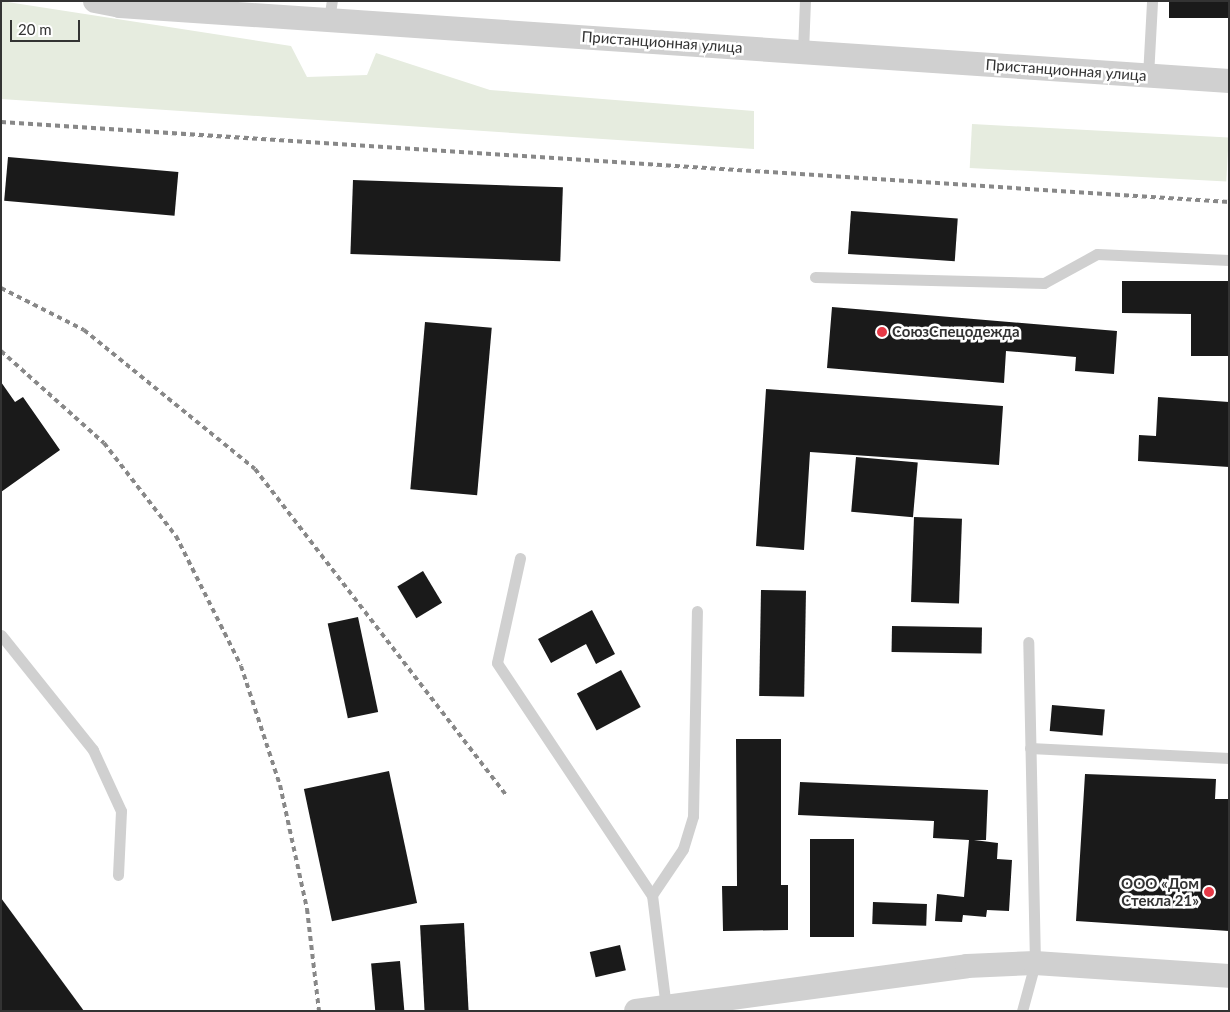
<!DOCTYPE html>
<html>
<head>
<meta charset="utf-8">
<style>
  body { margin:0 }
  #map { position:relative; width:1230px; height:1012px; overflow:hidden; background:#fff; font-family:Lato,sans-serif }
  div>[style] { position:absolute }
  .green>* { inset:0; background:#e6ecdf; transform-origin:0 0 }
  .building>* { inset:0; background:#1a1a1a; transform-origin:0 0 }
  .lane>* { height:11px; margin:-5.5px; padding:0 5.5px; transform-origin:5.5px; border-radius:5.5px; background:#d0d0d0 }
  .street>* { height:24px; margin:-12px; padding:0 12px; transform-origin:12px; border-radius:12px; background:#d0d0d0 }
  .rail>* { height:4px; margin-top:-2px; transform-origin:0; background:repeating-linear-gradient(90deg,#888 0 5px,transparent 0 9px) }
  .dots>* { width:14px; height:14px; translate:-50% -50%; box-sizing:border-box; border:2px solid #fff; border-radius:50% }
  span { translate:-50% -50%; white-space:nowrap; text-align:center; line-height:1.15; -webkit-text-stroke:5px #fff; paint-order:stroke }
  .street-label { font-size:15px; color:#333 }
  .poi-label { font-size:15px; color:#333; font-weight:700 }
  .left { translate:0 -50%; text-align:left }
  .right { translate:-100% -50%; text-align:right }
  .frame { position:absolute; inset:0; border:2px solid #333; pointer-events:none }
  .scale { position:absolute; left:10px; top:20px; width:70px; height:22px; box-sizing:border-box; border:2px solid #333; border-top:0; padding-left:6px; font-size:15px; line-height:18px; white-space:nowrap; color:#333; -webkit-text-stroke:4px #fff; paint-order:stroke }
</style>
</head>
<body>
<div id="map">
  <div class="green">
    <div style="clip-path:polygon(1px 1px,291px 46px,307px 77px,367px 75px,376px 53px,490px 90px,754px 111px,754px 149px,1px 99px)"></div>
    <div style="left:972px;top:124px;width:257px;height:44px;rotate:3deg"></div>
  </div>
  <div class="building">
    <div style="left:1169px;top:1px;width:60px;height:17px"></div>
    <div style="left:8px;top:157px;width:171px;height:44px;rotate:5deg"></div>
    <div style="left:353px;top:180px;width:210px;height:74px;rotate:2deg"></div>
    <div style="left:851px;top:211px;width:107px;height:43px;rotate:4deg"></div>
    <div style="clip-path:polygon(1122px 281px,1229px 281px,1229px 356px,1191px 356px,1191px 314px,1122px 313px)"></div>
    <div style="clip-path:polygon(832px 307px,1117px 331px,1114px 374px,1075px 371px,1076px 357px,1006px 351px,1004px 383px,827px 368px)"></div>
    <div style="left:425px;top:322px;width:67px;height:168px;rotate:5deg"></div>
    <div style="clip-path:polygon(1px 382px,15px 402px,23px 397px,60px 450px,1px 492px)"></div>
    <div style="clip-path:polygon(766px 389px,1003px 406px,999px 465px,810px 452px,804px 550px,756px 546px)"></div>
    <div style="clip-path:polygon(1158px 397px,1229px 402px,1229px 467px,1138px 461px,1139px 435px,1156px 436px)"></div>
    <div style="left:856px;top:457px;width:62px;height:55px;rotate:5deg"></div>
    <div style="left:914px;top:517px;width:48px;height:85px;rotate:2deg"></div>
    <div style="left:423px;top:571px;width:37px;height:30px;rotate:59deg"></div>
    <div style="left:761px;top:590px;width:45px;height:106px;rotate:1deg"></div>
    <div style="clip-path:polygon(592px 610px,615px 654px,596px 664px,586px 644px,551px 663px,538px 639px)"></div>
    <div style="left:358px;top:617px;width:97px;height:31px;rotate:78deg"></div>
    <div style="left:892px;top:626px;width:90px;height:26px;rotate:1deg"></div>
    <div style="left:621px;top:670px;width:42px;height:50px;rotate:62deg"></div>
    <div style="left:1052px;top:705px;width:53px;height:26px;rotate:5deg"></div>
    <div style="clip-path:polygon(736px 739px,781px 739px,781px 885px,788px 885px,788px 930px,723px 931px,722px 886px,737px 886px)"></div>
    <div style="left:389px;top:771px;width:135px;height:87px;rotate:78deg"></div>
    <div style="clip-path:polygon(1085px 774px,1216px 779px,1215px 799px,1229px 799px,1229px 931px,1076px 921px)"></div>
    <div style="clip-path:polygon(800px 782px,988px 790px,986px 840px,974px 840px,998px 843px,997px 859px,1012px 860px,1009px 911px,987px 910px,986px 917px,963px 915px,962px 922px,935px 921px,937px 894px,964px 897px,969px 840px,933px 838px,934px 821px,798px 815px)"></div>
    <div style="left:810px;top:839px;width:44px;height:98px"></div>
    <div style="clip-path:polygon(1px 898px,84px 1011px,1px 1011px)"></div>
    <div style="left:873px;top:902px;width:54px;height:22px;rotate:2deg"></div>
    <div style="left:464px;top:923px;width:88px;height:44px;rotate:87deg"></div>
    <div style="left:620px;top:945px;width:26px;height:31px;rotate:77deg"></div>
    <div style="left:400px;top:961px;width:50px;height:29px;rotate:85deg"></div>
  </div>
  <div class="lane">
    <div style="left:329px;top:19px;width:18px;rotate:-81deg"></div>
    <div style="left:803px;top:52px;width:51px;rotate:-87.8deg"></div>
    <div style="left:1148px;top:76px;width:75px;rotate:-86.9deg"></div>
    <div style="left:815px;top:277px;width:229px;rotate:1.5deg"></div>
    <div style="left:1044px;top:283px;width:60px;rotate:-28.7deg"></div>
    <div style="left:1097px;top:254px;width:132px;rotate:2.6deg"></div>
    <div style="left:520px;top:558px;width:107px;rotate:102.4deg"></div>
    <div style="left:497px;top:663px;width:279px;rotate:56.3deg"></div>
    <div style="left:652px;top:895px;width:113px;rotate:82.9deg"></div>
    <div style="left:1px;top:635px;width:147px;rotate:51.3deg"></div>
    <div style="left:93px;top:750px;width:67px;rotate:65.3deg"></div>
    <div style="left:121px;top:811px;width:64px;rotate:92.7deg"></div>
    <div style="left:1030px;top:748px;width:199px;rotate:2.9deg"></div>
    <div style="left:652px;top:895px;width:55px;rotate:-56deg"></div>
    <div style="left:683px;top:849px;width:34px;rotate:-73deg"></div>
    <div style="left:693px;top:816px;width:205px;rotate:-88.9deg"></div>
    <div style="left:1022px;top:1011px;width:50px;rotate:-74.8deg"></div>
    <div style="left:1035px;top:963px;width:321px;rotate:-91.2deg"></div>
  </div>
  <div class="street">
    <div style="left:95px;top:1px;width:25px;rotate:11deg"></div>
    <div style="left:120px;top:6px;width:1112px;rotate:3.87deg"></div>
    <div style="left:636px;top:1011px;width:334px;rotate:-7.7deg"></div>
    <div style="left:967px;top:966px;width:68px;rotate:-2.5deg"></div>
    <div style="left:1035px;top:963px;width:194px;rotate:3.8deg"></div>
  </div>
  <div class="rail">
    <div style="left:1px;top:122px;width:1231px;rotate:3.73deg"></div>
    <div style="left:1px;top:288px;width:93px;rotate:26.8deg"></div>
    <div style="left:84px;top:330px;width:220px;rotate:39.1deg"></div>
    <div style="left:255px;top:469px;width:411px;rotate:52.4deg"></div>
    <div style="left:1px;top:351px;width:138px;rotate:41.8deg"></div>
    <div style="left:104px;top:443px;width:118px;rotate:52.3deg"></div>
    <div style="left:176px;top:536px;width:145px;rotate:63.4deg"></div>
    <div style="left:241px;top:666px;width:125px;rotate:71.9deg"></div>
    <div style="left:280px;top:785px;width:127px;rotate:77.7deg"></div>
    <div style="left:307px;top:909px;width:103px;rotate:83.3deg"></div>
  </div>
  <div class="dots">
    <div style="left:882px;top:332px;background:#e63946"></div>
    <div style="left:1209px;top:892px;background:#e63946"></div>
  </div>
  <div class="street-label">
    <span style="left:662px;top:42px;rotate:4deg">Пристанционная улица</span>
    <span style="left:1066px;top:70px;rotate:4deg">Пристанционная улица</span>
  </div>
  <div class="poi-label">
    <span class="left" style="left:892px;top:332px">СоюзСпецодежда</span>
    <span class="right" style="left:1199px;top:892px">ООО «Дом<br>Стекла 21»</span>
  </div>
  <div class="frame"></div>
  <div class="scale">20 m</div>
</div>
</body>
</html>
